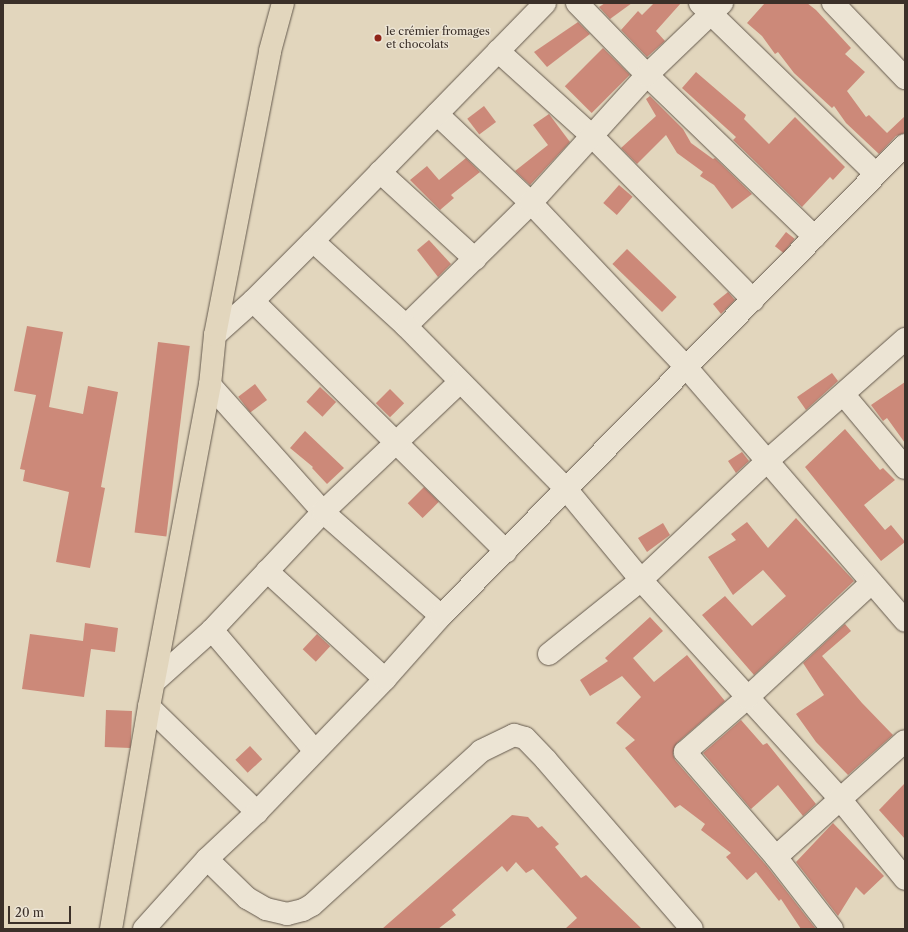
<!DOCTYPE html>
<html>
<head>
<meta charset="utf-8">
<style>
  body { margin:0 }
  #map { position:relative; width:908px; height:932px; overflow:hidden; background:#e2d6bd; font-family:"Libre Caslon Text",serif }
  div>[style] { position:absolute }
  .building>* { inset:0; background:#cc8979; transform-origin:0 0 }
  .roads { filter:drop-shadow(0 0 1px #655a4e) drop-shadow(0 0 1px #655a4e) }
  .minor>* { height:22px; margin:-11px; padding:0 11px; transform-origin:11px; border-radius:11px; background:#ece4d4 }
  .major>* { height:22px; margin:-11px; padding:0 11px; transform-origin:11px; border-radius:11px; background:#e2d6bd }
  .dots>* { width:11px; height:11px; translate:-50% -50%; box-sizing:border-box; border:2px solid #ece4d4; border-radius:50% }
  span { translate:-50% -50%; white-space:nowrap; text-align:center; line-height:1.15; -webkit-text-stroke:3px #ece4d4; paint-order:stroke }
  .poi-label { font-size:11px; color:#3b3029 }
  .left { translate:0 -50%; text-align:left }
  .frame { position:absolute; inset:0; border:4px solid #3b3029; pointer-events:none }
  .scale { position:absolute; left:8px; top:906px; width:63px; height:18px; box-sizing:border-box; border:2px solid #3b3029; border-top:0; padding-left:5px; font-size:12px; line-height:14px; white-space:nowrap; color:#3b3029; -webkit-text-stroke:3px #ece4d4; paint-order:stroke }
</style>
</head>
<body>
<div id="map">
  <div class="building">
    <div style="clip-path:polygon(605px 3px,632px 3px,610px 19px,599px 7px)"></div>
    <div style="clip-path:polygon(654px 3px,681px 3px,656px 31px,665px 41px,647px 57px,621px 30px,638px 11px,642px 15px)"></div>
    <div style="clip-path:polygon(765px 3px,807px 3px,816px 10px,851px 48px,845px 54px,865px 72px,847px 91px,866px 117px,869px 115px,887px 133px,905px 116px,905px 133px,896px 136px,879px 154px,846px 123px,834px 106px,832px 108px,794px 73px,778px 52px,775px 54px,762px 36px,747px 23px)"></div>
    <div style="clip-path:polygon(578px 22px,590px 34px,547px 67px,534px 52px)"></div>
    <div style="left:603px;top:48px;width:38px;height:54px;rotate:45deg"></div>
    <div style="clip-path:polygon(696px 72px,746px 115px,744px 119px,769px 144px,795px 117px,845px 167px,833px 180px,830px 177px,802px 207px,733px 140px,736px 137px,682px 88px)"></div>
    <div style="clip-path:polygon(650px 96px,683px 129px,691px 143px,713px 159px,715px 158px,752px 194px,732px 209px,714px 185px,700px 176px,703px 172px,677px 153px,666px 135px,637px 164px,621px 148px,656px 116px,646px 99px)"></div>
    <div style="left:484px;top:106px;width:20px;height:21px;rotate:53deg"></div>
    <div style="clip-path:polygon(549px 114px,570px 142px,530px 185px,515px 171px,548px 145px,533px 125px)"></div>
    <div style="clip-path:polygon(466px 158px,480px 172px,451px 195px,454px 198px,440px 210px,410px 180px,427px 166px,439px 180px)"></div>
    <div style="left:619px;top:185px;width:18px;height:24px;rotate:41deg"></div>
    <div style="left:786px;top:232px;width:11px;height:18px;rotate:38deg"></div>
    <div style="clip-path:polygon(429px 240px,451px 264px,438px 277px,417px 250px)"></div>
    <div style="left:627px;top:249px;width:69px;height:21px;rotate:44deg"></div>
    <div style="clip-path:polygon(728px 292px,735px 300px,721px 314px,713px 304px)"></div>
    <div style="clip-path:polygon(27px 326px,63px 332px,49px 407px,83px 414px,88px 386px,118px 392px,101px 487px,105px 488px,90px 568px,56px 562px,69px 492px,23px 481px,25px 470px,20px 469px,36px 395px,14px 391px)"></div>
    <div style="left:158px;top:342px;width:32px;height:192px;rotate:7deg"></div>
    <div style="clip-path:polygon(832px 373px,838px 381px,806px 410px,797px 397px)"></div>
    <div style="clip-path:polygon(905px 382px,905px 443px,887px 418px,883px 421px,871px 405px)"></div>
    <div style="left:255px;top:384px;width:20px;height:21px;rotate:53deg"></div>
    <div style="left:320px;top:387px;width:22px;height:20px;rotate:43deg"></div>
    <div style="left:390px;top:389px;width:20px;height:20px;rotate:45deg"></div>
    <div style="clip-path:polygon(845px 429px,880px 470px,883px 468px,895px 480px,864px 505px,885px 530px,891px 525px,905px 542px,881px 561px,805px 467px)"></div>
    <div style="clip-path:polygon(305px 431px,344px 468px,327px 484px,312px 468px,313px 467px,290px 448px)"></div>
    <div style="clip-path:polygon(742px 452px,749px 461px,736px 473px,728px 461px)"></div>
    <div style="left:424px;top:487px;width:21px;height:23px;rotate:45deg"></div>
    <div style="clip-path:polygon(796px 518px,854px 581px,754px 675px,702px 615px,725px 596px,752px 626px,786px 596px,763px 570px,733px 595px,708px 557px,736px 540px,731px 534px,747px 522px,768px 548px)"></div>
    <div style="clip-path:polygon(663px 523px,670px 535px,647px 552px,638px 538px)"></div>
    <div style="clip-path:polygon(650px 617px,663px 631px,633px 658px,654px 682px,687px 655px,725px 701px,677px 743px,673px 754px,675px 760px,766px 865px,816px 929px,801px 929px,781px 899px,779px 901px,756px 872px,747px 880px,726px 857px,731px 853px,701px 830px,705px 824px,680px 805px,675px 808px,625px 748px,635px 740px,616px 723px,641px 697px,622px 676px,590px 696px,580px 680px,608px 661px,605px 658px)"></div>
    <div style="clip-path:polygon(85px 623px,118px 628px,115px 652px,91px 649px,84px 697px,22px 689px,30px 634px,83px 641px)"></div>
    <div style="clip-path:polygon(845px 624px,851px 631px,822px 656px,862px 703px,893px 735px,848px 775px,816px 742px,796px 714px,824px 695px,803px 663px)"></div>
    <div style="left:317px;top:634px;width:18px;height:21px;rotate:43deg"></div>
    <div style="left:106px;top:710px;width:26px;height:37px;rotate:2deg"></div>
    <div style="clip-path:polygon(741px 720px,763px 745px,767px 743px,816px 804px,803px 816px,778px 785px,751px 809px,703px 753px)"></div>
    <div style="left:250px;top:746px;width:18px;height:20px;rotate:47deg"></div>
    <div style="clip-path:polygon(905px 783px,905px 839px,879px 810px)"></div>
    <div style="clip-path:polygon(512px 815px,528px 817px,538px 828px,542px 826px,559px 844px,555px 847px,581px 878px,586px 875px,642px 929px,565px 929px,577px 918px,533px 869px,526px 873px,516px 862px,507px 872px,502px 866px,452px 910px,456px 915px,438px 929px,382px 929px)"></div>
    <div style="clip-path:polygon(833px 823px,884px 876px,864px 895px,856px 887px,838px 916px,796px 862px)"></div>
  </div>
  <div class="roads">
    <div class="minor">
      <div style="left:577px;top:3px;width:100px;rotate:45.8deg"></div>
      <div style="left:647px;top:75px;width:233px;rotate:44deg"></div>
      <div style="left:700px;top:3px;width:245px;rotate:44.2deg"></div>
      <div style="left:833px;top:3px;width:104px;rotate:46.2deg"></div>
      <div style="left:498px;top:51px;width:127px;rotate:42.1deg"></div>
      <div style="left:592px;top:136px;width:230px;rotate:45.5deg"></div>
      <div style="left:437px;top:114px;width:129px;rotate:43.4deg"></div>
      <div style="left:531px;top:203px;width:226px;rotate:46.6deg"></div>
      <div style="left:686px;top:367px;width:335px;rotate:49.2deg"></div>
      <div style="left:380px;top:172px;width:129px;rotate:42.5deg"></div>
      <div style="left:313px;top:241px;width:332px;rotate:-45.7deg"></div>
      <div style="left:253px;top:301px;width:356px;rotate:44.7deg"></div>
      <div style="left:406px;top:326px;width:175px;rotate:-44.5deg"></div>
      <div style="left:531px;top:203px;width:173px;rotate:-47.8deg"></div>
      <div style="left:647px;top:75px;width:104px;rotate:-43.8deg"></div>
      <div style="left:215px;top:335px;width:51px;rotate:-41.8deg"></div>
      <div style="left:253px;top:301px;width:85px;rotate:-45deg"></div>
      <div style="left:313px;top:241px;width:126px;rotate:42.4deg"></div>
      <div style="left:406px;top:326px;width:228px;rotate:45.5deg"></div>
      <div style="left:566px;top:489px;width:118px;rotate:50.5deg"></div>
      <div style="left:641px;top:580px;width:172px;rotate:-43.3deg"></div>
      <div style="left:766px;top:462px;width:186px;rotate:-41.5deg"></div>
      <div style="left:210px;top:385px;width:170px;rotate:48.3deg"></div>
      <div style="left:323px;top:512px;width:157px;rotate:41.4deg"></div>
      <div style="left:844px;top:395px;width:95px;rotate:50.1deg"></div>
      <div style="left:267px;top:571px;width:160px;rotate:42.5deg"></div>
      <div style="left:212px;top:630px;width:159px;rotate:49.6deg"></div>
      <div style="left:549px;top:654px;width:118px;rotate:-38.8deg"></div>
      <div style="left:641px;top:580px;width:296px;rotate:47.7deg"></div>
      <div style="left:840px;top:799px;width:103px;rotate:50.9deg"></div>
      <div style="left:155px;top:681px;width:76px;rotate:-41.8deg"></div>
      <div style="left:212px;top:630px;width:162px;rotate:-46.8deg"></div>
      <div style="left:323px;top:512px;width:189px;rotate:-43.5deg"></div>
      <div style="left:149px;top:707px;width:151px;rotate:44.2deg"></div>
      <div style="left:776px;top:857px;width:173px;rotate:-42deg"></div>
      <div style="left:207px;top:859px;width:56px;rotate:44.3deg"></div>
      <div style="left:247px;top:898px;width:22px;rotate:30deg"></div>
      <div style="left:266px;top:909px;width:22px;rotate:13deg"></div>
      <div style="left:287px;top:914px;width:16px;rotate:-14deg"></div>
      <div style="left:303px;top:910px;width:10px;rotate:-29deg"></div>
      <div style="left:312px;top:905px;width:229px;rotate:-42.3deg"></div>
      <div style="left:481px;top:751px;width:37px;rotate:-26deg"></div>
      <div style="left:514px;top:735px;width:11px;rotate:15deg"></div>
      <div style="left:525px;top:738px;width:30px;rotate:46deg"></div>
      <div style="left:546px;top:760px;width:223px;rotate:49.2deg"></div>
      <div style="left:144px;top:929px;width:94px;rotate:-48deg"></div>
      <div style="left:207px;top:859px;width:69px;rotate:-43.2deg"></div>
      <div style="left:257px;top:812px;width:185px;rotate:-46.1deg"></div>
      <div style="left:385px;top:679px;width:84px;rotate:-48.4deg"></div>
      <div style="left:441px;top:616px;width:661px;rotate:-45.43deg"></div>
      <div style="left:832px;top:929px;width:91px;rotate:-127.9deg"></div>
      <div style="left:776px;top:857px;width:139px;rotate:-130.9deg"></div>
      <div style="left:685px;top:752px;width:82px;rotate:-41.1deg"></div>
      <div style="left:747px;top:698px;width:169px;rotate:-42.8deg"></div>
    </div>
    <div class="major">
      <div style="left:111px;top:929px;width:225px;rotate:-80.3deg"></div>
      <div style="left:149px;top:707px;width:328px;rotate:-79.3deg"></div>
      <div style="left:210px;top:385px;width:50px;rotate:-84.3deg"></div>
      <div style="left:215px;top:335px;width:289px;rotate:-79deg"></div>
      <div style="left:270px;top:51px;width:50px;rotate:-74.8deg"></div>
    </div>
  </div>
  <div class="dots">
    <div style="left:378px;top:38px;background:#8f2418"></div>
  </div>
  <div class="poi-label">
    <span class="left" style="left:386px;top:38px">le crémier fromages<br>et chocolats</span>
  </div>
  <div class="frame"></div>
  <div class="scale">20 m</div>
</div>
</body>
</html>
